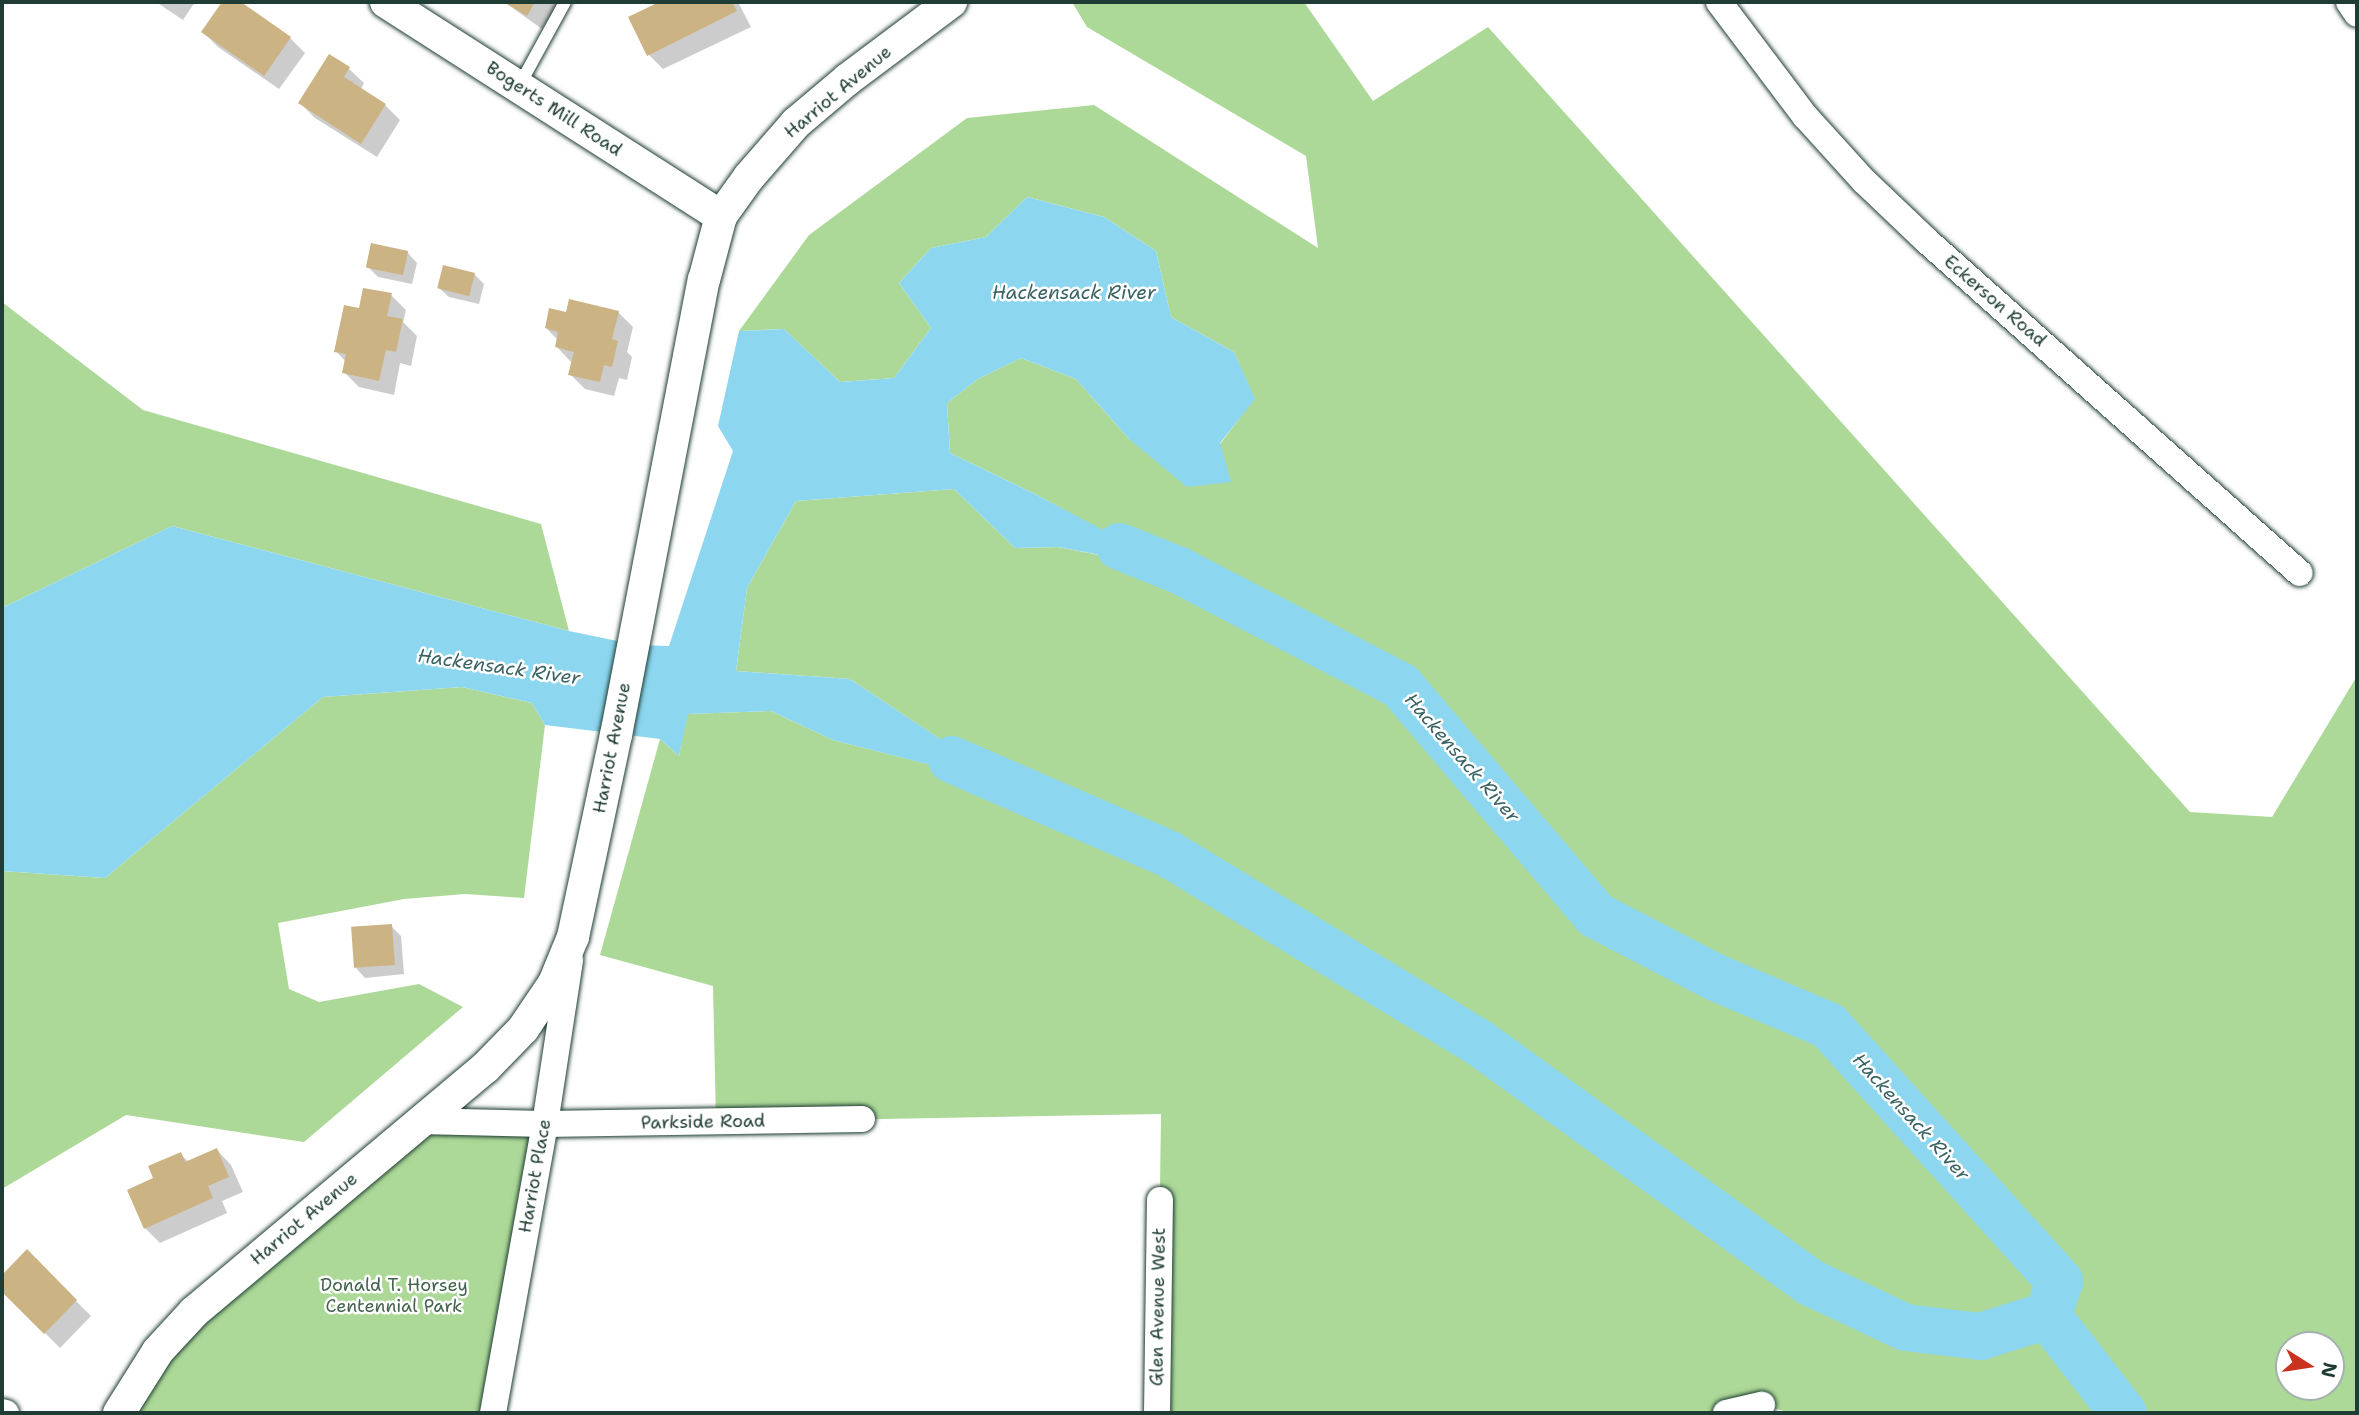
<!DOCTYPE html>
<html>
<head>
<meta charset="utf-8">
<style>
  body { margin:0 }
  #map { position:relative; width:2359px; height:1415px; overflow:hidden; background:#fff; font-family:"Shantell Sans",sans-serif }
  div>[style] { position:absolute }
  .green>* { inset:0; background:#add998 }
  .water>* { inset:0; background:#8dd6ef }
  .shadow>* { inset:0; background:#0003 }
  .river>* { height:47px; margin:-23.5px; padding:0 23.5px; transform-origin:23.5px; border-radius:23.5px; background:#8dd6ef }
  .building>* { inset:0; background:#ccb383; transform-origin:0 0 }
  .roads { filter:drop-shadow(0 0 2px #1f3d34) drop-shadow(0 0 2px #1f3d34) }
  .service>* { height:12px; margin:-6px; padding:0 6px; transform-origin:6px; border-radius:6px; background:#fff }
  .minor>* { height:26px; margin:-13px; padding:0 13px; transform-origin:13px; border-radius:13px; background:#fff }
  .tertiary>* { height:32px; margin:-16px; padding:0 16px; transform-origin:16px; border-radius:16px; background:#fff }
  span { translate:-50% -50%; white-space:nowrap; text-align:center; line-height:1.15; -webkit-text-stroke:5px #fff; paint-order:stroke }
  .street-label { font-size:18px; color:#1f3d34 }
  .park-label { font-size:18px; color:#42644d }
  .water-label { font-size:19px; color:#3a6363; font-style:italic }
  .frame { position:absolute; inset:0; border:4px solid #1f3d34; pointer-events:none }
  .north { position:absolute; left:2275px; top:1331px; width:70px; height:70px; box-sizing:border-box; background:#fff; border:2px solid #a5b1ae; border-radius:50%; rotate:102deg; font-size:19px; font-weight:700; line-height:28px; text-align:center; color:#1f3d34 }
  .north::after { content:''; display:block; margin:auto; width:24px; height:32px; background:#c8321e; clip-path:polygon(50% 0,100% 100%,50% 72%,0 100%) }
</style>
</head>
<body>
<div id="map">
  <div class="green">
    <div style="clip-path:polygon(evenodd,1072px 2px,1304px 2px,1373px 101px,1488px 27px,2190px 812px,2272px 817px,2357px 676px,2357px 1413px,1791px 1413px,1762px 1405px,1726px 1413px,1157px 1413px,1161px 1114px,716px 1122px,713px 986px,600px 955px,660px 739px,679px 756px,687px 714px,771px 711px,833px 740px,1007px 784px,850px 679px,736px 671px,747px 588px,796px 501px,954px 489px,1015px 548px,1058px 547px,1176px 570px,1035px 494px,950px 453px,947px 403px,978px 379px,1021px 358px,1076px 379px,1129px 439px,1220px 444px,1254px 399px,1234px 352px,1171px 317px,1156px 251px,1104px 217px,1027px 197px,986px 237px,931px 248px,899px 283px,931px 328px,894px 378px,840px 382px,784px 329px,739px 331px,809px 235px,967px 118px,1094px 105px,1318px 248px,1306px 156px,1087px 27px,1072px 2px,2289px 1345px,2331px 1345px,2331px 1387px,2289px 1387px,2289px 1345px)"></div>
    <div style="clip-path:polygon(2px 302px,143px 410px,541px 524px,569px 631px,172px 526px,2px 608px)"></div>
    <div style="clip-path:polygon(462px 687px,532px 703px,545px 725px,524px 898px,465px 894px,404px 899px,278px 923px,289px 989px,319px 1002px,419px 984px,463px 1007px,304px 1142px,126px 1115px,2px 1189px,2px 871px,105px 878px,323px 697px)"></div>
    <div style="clip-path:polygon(419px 1121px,545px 1124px,493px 1413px,119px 1413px,128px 1395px)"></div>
  </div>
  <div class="water">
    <div style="clip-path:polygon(1027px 197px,1104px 217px,1156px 251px,1171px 317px,1234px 352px,1255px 399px,1220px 443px,1231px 482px,1187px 487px,1129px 439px,1076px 379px,1021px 358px,978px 379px,947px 403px,950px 453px,1035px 494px,1179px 570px,1058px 547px,1015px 548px,954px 489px,796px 501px,747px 588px,736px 671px,850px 679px,1009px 785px,833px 740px,771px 711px,688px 714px,679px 756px,660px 739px,545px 725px,532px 703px,462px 687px,323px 697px,105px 878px,2px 871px,2px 608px,172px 526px,569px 631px,637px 645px,669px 646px,733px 451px,718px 426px,739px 331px,784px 329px,840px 382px,894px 378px,931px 328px,899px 283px,931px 248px,986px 237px)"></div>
  </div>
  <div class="shadow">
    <div style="clip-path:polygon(156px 2px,195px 2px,183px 20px)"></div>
    <div style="clip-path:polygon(224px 2px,238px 2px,290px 38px,305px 53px,279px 89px,218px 47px,203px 32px)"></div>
    <div style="clip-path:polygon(504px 2px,559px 2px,542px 29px)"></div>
    <div style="clip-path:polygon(656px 2px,738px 2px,751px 27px,663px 69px,649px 55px)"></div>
    <div style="clip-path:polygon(330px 56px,349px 69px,364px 83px,361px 89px,385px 105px,400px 120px,377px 157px,315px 118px,300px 103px)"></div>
    <div style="clip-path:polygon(373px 245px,408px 253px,417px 263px,412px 284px,378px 277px,368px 267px)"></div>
    <div style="clip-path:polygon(474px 274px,484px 284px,479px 304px,449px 297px,439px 288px)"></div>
    <div style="clip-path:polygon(391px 295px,406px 310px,403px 322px,417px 336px,411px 366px,400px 363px,394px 395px,359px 387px,344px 372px,346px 362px,336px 351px,360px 310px)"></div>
    <div style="clip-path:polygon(618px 312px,633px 327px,627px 352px,632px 357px,627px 380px,619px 378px,614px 396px,585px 389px,570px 374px,571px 362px,557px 347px,558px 340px,546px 328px,567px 314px)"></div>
    <div style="clip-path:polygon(391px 926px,401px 936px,404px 974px,365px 978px,356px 968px)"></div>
    <div style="clip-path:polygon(217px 1150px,231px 1165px,243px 1192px,222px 1201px,227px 1213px,160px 1243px,145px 1228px,155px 1179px,180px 1154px,189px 1162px)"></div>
    <div style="clip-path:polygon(27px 1252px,91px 1316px,60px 1348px,2px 1290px,2px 1277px)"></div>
  </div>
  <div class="river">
    <div style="left:1119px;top:546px;width:65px;rotate:21.8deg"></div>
    <div style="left:1179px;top:570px;width:249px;rotate:27.5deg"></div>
    <div style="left:1400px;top:685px;width:302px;rotate:49.6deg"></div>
    <div style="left:1596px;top:915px;width:134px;rotate:27.5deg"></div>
    <div style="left:1715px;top:977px;width:123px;rotate:23deg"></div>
    <div style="left:1828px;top:1025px;width:345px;rotate:47.9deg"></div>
    <div style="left:2059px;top:1281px;width:36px;rotate:109deg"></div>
    <div style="left:2047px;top:1315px;width:124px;rotate:52.2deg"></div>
    <div style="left:951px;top:759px;width:238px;rotate:23.5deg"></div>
    <div style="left:1169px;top:854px;width:360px;rotate:31.3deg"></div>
    <div style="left:1477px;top:1041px;width:409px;rotate:35.9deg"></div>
    <div style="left:1808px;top:1281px;width:107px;rotate:25.4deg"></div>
    <div style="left:1905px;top:1327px;width:76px;rotate:6.8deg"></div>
    <div style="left:1980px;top:1336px;width:70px;rotate:-17.4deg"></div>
  </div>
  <div class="building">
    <div style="clip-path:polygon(222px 2px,241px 2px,291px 37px,264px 76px,201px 32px)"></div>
    <div style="clip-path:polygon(504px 2px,535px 2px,527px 16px)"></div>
    <div style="clip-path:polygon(654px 2px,732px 2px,737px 11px,647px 56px,628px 17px,655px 4px)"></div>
    <div style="clip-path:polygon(329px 54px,350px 67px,344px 77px,386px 104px,361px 144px,298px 103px)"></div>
    <div style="left:371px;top:243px;width:38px;height:25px;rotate:12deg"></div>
    <div style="left:443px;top:265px;width:33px;height:24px;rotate:14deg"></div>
    <div style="clip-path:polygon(363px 288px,392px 293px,387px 316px,403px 319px,396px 352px,386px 350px,379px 381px,342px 373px,346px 354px,334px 352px,344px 305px,359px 308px)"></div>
    <div style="clip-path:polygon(569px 299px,619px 311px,612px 339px,618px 341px,612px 367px,604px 365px,600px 382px,568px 375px,574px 352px,555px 347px,558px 332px,545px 328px,549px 308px,566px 312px)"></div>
    <div style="left:392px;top:924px;width:41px;height:41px;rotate:86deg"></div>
    <div style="clip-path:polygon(217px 1148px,229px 1177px,208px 1186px,213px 1198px,144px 1229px,127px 1190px,153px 1178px,148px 1166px,181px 1152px,185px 1162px)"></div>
    <div style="clip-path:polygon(27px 1249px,77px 1300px,44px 1334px,2px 1292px,2px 1275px)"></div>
  </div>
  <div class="roads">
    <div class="service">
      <div style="left:519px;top:86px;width:96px;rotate:-61.3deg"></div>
    </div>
    <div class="minor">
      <div style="left:1719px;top:2px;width:143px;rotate:53deg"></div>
      <div style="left:1805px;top:116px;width:88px;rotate:47.8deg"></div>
      <div style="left:1864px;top:181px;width:87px;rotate:43.6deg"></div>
      <div style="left:1927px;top:241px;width:499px;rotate:41.7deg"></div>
      <div style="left:2349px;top:2px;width:14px;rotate:56deg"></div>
      <div style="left:419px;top:1121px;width:126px;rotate:1.4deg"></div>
      <div style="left:545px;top:1124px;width:317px;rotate:-0.9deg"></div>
      <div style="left:2px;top:1412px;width:4px;rotate:14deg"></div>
      <div style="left:493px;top:1413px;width:294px;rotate:-79.8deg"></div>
      <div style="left:545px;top:1124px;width:166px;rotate:-81.3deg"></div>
      <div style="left:1157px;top:1413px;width:213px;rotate:-89.2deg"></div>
      <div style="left:1726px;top:1413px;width:37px;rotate:-13deg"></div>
    </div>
    <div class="tertiary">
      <div style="left:386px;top:2px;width:398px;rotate:32.6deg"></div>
      <div style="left:119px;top:1413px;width:73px;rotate:-57.8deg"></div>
      <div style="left:158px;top:1351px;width:53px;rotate:-47.3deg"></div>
      <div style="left:194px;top:1312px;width:380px;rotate:-40deg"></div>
      <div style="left:485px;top:1068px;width:54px;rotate:-45.7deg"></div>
      <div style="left:523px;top:1029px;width:55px;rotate:-56deg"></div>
      <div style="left:554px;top:983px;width:50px;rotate:-67.6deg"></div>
      <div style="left:573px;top:937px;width:207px;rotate:-78deg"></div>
      <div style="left:616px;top:735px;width:463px;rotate:-79.1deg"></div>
      <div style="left:704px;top:280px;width:66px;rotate:-75.1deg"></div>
      <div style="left:721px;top:216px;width:48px;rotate:-54.3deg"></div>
      <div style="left:749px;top:177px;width:72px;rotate:-49deg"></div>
      <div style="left:796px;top:123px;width:68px;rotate:-40.2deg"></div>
      <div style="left:848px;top:79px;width:129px;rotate:-36.8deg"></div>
    </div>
  </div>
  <div class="street-label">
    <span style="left:838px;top:92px;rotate:-40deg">Harriot Avenue</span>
    <span style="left:554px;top:109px;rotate:33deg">Bogerts Mill Road</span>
    <span style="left:1995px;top:301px;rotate:41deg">Eckerson Road</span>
    <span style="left:612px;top:748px;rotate:-79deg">Harriot Avenue</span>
    <span style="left:703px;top:1122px;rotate:-1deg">Parkside Road</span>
    <span style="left:535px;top:1176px;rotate:-80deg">Harriot Place</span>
    <span style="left:304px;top:1219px;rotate:-40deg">Harriot Avenue</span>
    <span style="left:1158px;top:1307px;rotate:-89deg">Glen Avenue West</span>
  </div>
  <div class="park-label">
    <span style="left:394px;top:1296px">Donald T. Horsey<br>Centennial Park</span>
  </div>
  <div class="water-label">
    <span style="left:1074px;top:293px">Hackensack River</span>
    <span style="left:499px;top:667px;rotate:8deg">Hackensack River</span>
    <span style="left:1462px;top:758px;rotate:49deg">Hackensack River</span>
    <span style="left:1911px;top:1117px;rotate:48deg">Hackensack River</span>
  </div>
  <div class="frame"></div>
  <div class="north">N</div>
</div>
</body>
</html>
